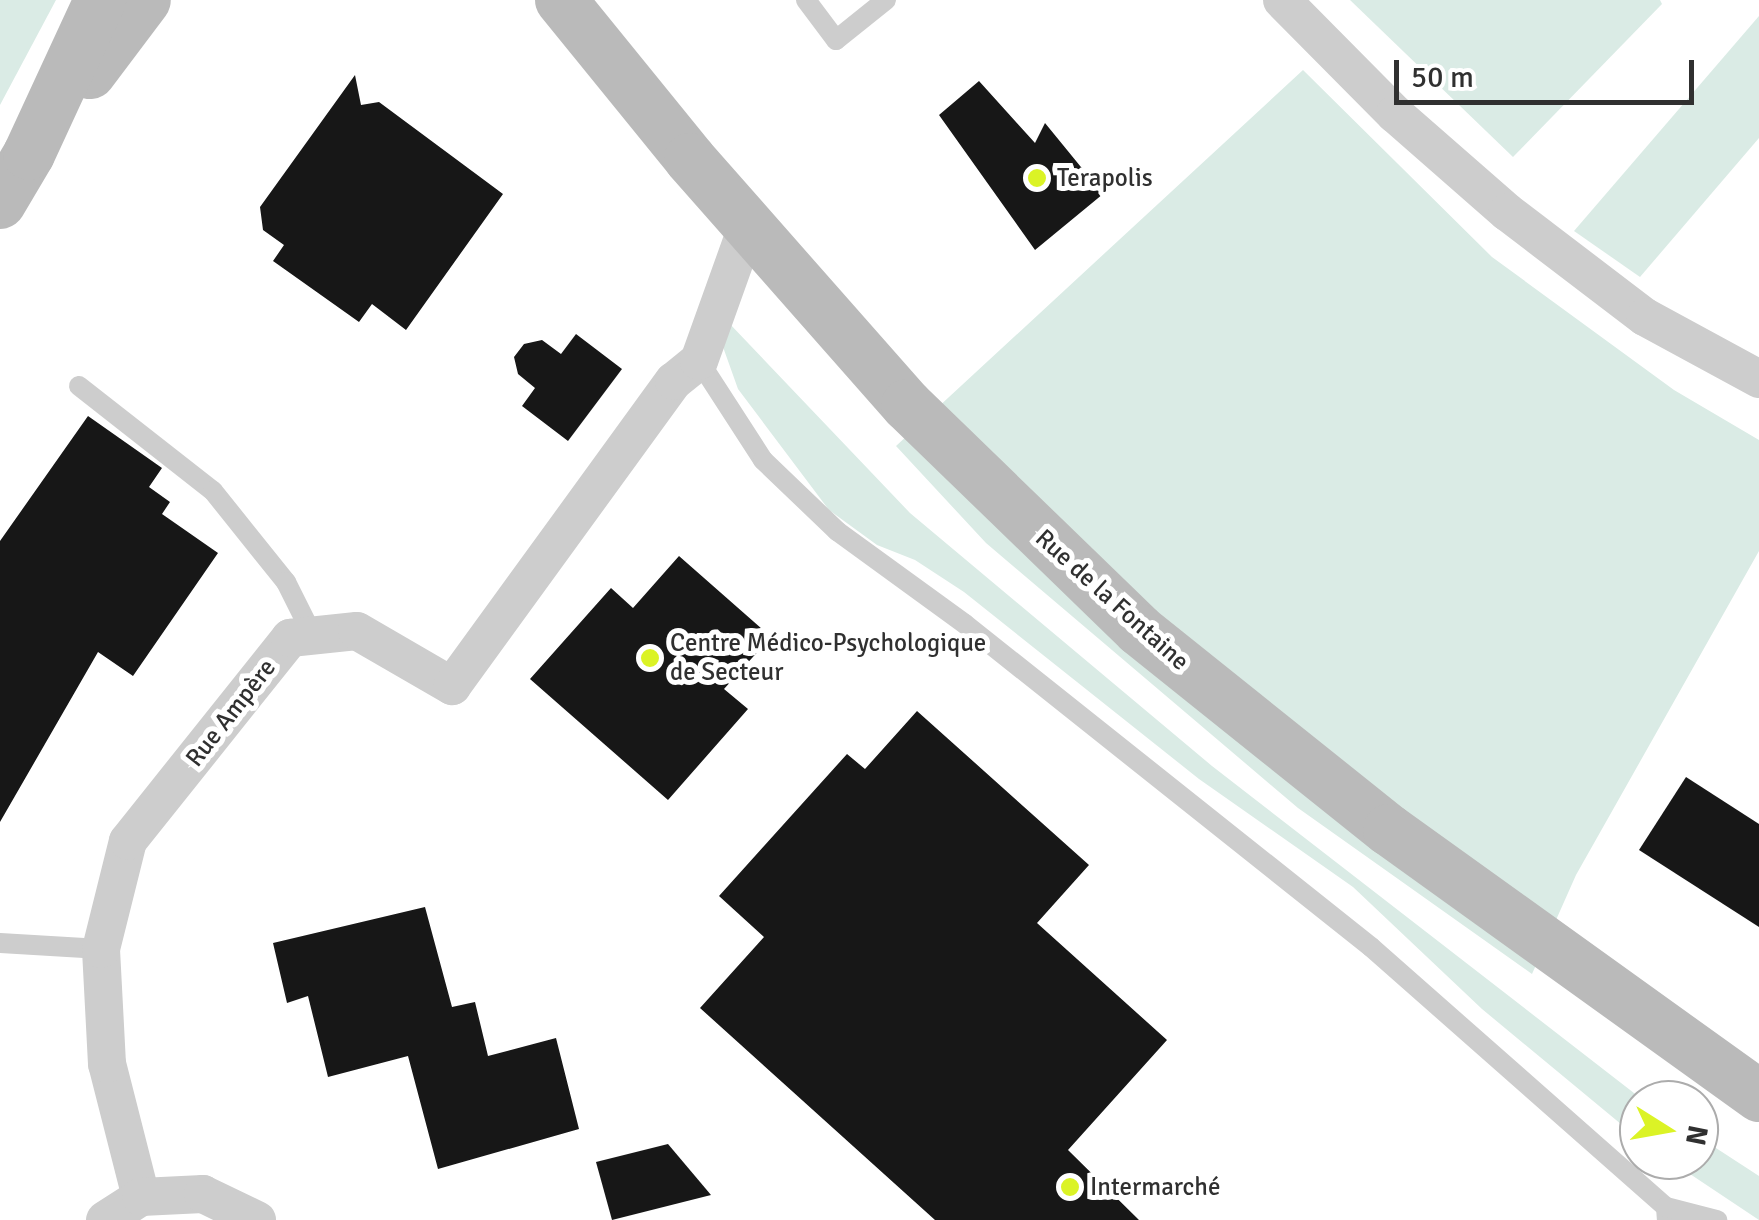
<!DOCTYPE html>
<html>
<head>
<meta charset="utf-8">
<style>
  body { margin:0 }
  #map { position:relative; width:1759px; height:1220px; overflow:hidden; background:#fff; font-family:Signika,sans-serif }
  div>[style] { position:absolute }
  .green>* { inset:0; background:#daebe5 }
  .building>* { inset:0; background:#171717 }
  .lane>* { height:20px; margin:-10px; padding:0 10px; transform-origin:10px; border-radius:10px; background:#cdcdcd }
  .street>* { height:38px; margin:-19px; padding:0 19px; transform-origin:19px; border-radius:19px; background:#cdcdcd }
  .secondary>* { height:52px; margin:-26px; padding:0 26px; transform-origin:26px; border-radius:26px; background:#bababa }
  .dots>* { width:28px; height:28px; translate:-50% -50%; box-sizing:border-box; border:5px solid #fff; border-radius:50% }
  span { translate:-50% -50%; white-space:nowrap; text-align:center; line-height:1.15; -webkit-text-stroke:10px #fff; paint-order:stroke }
  .poi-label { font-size:25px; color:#303030 }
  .left { translate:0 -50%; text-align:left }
  .street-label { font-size:25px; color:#303030 }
  .north { position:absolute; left:1619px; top:1080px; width:100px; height:100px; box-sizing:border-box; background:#fff; border:2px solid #acacac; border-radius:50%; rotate:101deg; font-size:28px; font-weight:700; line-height:40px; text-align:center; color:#303030 }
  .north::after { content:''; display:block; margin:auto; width:35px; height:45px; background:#dbf326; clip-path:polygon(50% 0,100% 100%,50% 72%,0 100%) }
  .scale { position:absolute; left:1394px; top:60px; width:300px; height:45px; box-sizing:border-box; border:5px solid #303030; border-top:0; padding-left:12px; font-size:30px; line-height:35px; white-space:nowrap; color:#303030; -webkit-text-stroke:8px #fff; paint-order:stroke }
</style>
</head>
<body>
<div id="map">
  <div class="green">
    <div style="clip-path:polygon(0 0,56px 0,0 105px)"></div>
    <div style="clip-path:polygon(1350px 0,1660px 0,1662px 4px,1513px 157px)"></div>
    <div style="clip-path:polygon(1759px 16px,1759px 138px,1640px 277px,1574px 231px)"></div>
    <div style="clip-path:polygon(1303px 70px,1492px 257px,1674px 390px,1759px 440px,1759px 551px,1576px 875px,1532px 974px,1298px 808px,986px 543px,896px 446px)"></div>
    <div style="clip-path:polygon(728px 322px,910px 513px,1212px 766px,1643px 1100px,1639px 1100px,1639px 1139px,1482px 1009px,1353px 887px,1199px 779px,964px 592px,915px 560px,877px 545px,829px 510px,738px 389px,723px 347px)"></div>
    <div style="clip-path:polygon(1699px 1137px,1759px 1176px,1759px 1220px,1669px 1160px,1699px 1160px)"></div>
  </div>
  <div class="building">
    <div style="clip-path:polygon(355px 75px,361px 105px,379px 102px,503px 194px,406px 330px,372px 304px,359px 322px,273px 261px,284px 245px,263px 230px,260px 207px)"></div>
    <div style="clip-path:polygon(979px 81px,1035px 143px,1045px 123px,1103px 194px,1035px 250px,939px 115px)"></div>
    <div style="clip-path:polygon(576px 334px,622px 369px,568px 441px,522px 406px,535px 388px,518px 374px,514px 357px,524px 344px,542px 340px,561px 354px)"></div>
    <div style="clip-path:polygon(88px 416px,162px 468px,149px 487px,170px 502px,162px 514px,218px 553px,133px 676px,98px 652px,0 822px,0 541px)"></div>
    <div style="clip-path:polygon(679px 556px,771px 637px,724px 689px,748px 709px,668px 800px,530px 679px,611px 588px,633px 608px)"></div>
    <div style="clip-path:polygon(917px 711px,1089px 865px,1037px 923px,1167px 1040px,1068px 1150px,1139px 1220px,935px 1220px,700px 1008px,764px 937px,719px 896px,847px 754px,865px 769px)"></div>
    <div style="clip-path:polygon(1686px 777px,1759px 824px,1759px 927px,1639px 850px)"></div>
    <div style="clip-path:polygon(425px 907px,452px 1007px,475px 1002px,488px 1056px,556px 1038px,579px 1129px,438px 1169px,408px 1056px,328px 1077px,308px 996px,287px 1003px,273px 943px)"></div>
    <div style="clip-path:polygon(668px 1144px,711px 1195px,612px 1220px,596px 1162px)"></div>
  </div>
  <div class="lane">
    <div style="left:806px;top:0;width:50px;rotate:53.1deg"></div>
    <div style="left:836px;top:40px;width:64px;rotate:-38.7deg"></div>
    <div style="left:699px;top:361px;width:118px;rotate:57.1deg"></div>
    <div style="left:763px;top:460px;width:103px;rotate:43.8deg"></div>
    <div style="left:837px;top:531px;width:158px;rotate:36deg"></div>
    <div style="left:965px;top:624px;width:519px;rotate:38.5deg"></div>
    <div style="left:1371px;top:947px;width:393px;rotate:41.4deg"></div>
    <div style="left:1666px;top:1207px;width:13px;rotate:86deg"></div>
    <div style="left:79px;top:386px;width:170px;rotate:38.1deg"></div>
    <div style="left:213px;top:491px;width:117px;rotate:51.3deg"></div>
    <div style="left:286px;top:582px;width:60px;rotate:63.4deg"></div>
    <div style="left:0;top:943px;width:101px;rotate:3.4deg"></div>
    <div style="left:1666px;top:1207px;width:53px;rotate:14.3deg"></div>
  </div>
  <div class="street">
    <div style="left:1282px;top:0;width:161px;rotate:45.3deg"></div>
    <div style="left:1395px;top:114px;width:149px;rotate:41.2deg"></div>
    <div style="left:1507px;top:212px;width:173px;rotate:37.3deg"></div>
    <div style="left:1645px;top:317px;width:130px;rotate:28.5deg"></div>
    <div style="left:141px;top:1197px;width:137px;rotate:-104.3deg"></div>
    <div style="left:107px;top:1064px;width:115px;rotate:-93deg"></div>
    <div style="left:101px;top:949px;width:111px;rotate:-76deg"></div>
    <div style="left:128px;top:841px;width:260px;rotate:-51.4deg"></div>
    <div style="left:290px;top:638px;width:67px;rotate:-6deg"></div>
    <div style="left:357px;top:631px;width:110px;rotate:30.1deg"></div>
    <div style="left:452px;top:686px;width:377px;rotate:-54deg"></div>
    <div style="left:674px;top:381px;width:32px;rotate:-39deg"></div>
    <div style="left:699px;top:361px;width:145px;rotate:-70.3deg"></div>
    <div style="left:105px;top:1220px;width:43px;rotate:-32.6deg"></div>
    <div style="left:141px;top:1197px;width:62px;rotate:-2.8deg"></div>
    <div style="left:203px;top:1194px;width:60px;rotate:25.7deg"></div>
  </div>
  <div class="secondary">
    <div style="left:561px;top:0;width:205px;rotate:50.9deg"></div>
    <div style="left:690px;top:159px;width:328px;rotate:48.6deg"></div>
    <div style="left:907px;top:405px;width:323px;rotate:44.1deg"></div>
    <div style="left:1139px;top:630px;width:320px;rotate:38.7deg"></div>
    <div style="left:1389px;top:830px;width:456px;rotate:35.7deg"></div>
    <div style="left:90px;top:73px;width:91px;rotate:-53deg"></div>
    <div style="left:0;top:203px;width:57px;rotate:-59.4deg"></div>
    <div style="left:29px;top:154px;width:170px;rotate:-65.2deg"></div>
  </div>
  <div class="dots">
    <div style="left:1037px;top:178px;background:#dbf326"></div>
    <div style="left:650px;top:658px;background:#dbf326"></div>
    <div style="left:1070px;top:1187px;background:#dbf326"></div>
  </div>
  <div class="poi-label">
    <span class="left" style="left:1057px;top:178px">Terapolis</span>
    <span class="left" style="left:670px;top:658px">Centre Médico-Psychologique<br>de Secteur</span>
    <span class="left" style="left:1090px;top:1187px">Intermarché</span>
  </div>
  <div class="street-label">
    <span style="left:1112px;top:600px;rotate:42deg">Rue de la Fontaine</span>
    <span style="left:231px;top:713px;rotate:-52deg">Rue Ampère</span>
  </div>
  <div class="north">N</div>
  <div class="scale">50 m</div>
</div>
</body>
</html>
